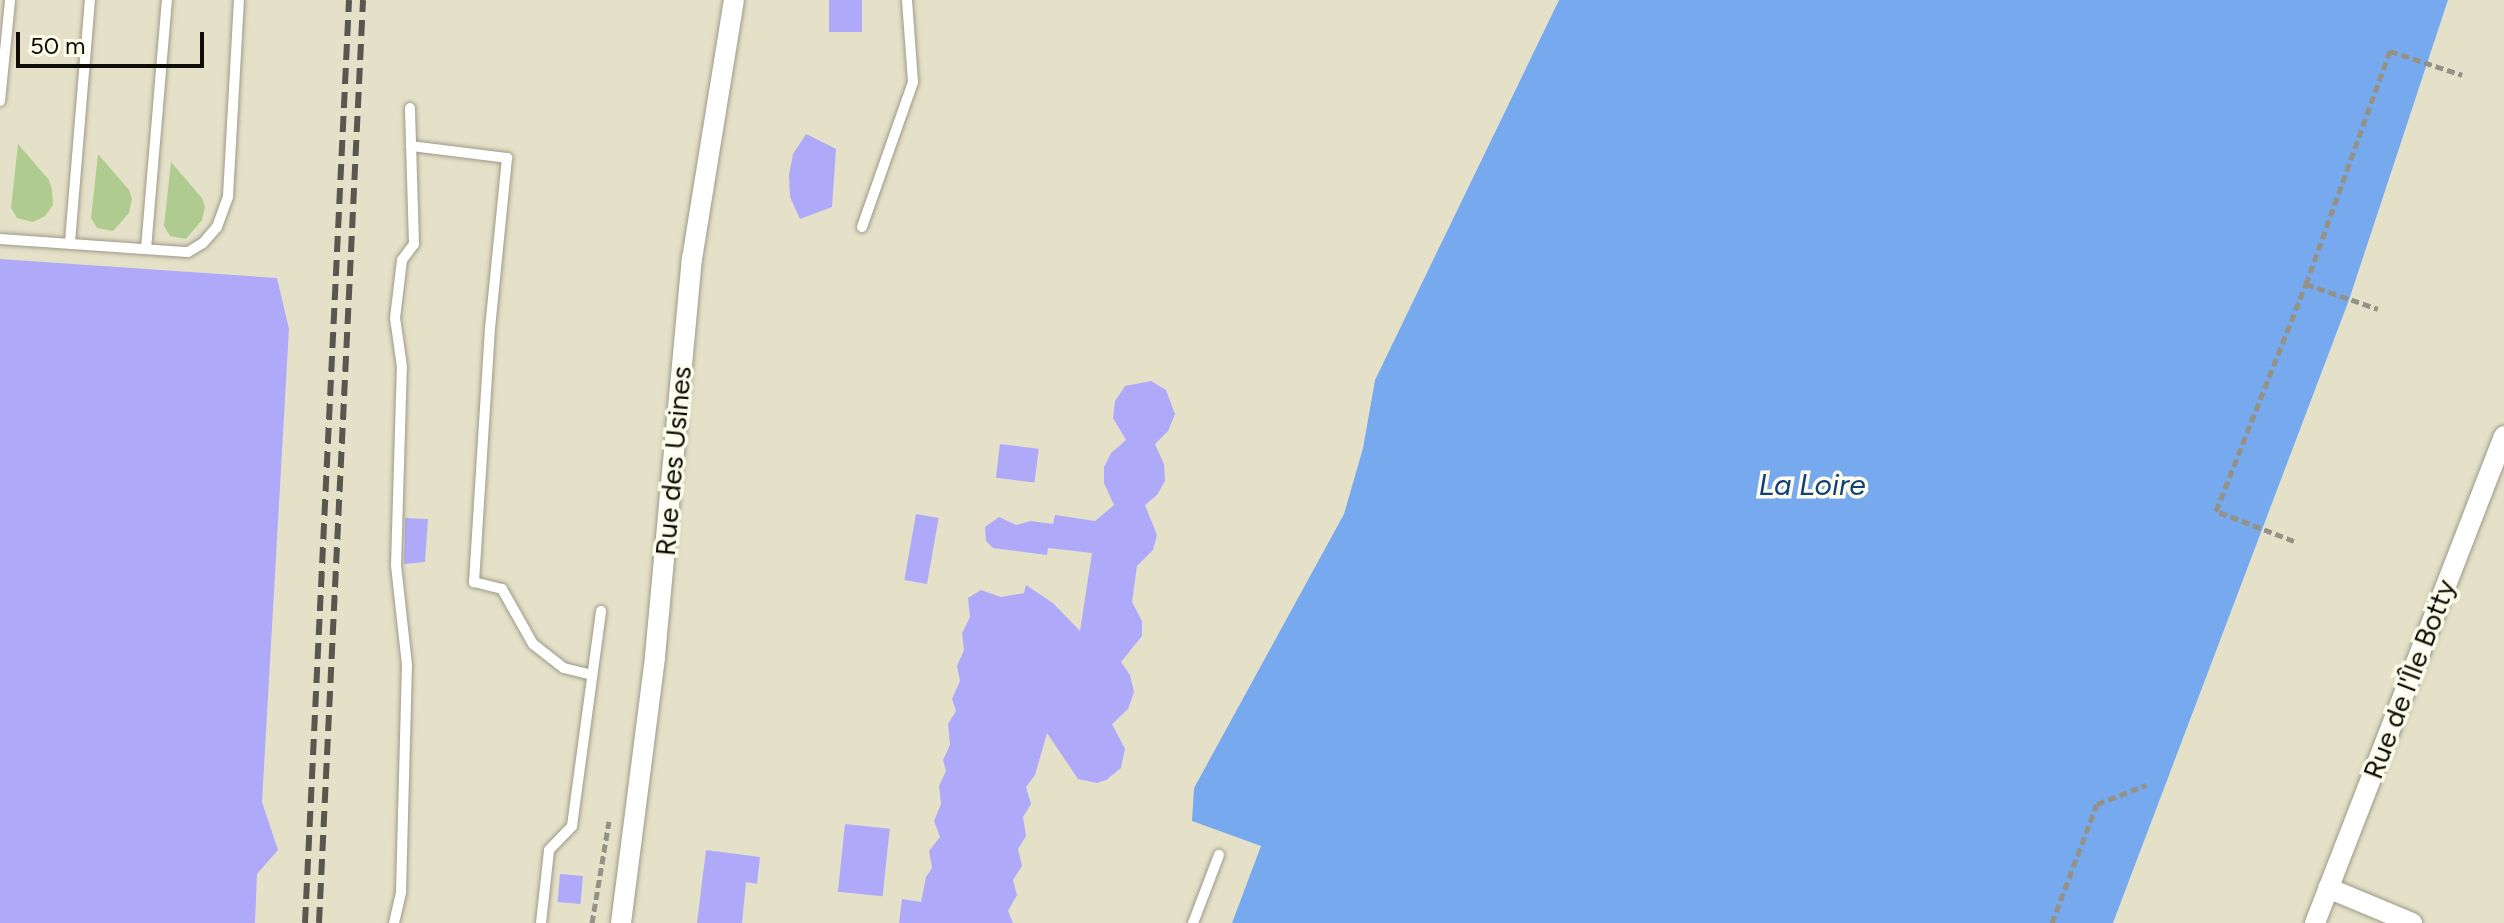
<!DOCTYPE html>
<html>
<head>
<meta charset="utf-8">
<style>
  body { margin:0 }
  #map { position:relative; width:2504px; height:923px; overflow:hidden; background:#f0eddc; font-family:Figtree,sans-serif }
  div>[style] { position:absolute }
  .built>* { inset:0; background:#e5e1c8 }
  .green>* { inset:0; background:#b0cb90 }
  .water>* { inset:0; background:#77a9ee }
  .building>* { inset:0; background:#afa9fa; transform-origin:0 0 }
  .path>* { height:5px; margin-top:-2.5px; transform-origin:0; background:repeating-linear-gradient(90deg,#949286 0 8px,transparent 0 12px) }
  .roads { filter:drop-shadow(0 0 2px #9d9a8a) drop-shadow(0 0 2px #9d9a8a) }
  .service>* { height:10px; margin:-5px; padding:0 5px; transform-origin:5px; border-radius:5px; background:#fff }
  .minor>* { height:20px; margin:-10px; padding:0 10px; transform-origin:10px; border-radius:10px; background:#fff }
  .rail>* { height:6px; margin-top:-3px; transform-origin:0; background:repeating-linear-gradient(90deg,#59574e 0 16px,transparent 0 24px) }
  span { translate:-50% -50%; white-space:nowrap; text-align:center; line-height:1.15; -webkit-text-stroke:7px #fdfbe9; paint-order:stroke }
  .street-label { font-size:28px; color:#0d0c07 }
  .water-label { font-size:30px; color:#0f3f7c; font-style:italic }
  .scale { position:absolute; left:16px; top:32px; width:188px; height:36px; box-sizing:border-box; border:4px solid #0d0c07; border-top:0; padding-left:10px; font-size:24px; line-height:28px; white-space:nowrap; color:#0d0c07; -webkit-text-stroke:6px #fdfbe9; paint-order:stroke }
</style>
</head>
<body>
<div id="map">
  <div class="built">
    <div style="clip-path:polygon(0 0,1559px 0,1375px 380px,1363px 448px,1344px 514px,1194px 788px,1193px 821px,1262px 846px,1232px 923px,0 923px)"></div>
    <div style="clip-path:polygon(2448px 0,2504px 0,2504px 923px,2113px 923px,2349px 300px)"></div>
  </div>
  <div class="green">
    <div style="clip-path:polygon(18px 144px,49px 180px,52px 190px,53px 205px,45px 216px,33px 222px,17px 218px,11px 208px)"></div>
    <div style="clip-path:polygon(98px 154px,129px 190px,132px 199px,129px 213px,113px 231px,97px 228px,91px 218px)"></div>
    <div style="clip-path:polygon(171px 162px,202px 198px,205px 207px,202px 220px,186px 239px,170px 236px,164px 226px)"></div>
  </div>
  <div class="water">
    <div style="clip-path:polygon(1559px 0,2448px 0,2349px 300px,2113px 923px,1232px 923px,1261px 846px,1192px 821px,1194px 788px,1344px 514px,1363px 448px,1375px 380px)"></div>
  </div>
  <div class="building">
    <div style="left:829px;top:0;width:33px;height:32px"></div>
    <div style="clip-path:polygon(806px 134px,836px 149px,832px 207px,800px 219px,790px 197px,789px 175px,793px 154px)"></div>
    <div style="clip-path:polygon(0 259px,277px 278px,289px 329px,262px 802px,278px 850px,257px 874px,255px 923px,0 923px)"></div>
    <div style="clip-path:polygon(1151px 381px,1166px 390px,1175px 414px,1168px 431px,1155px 444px,1164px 464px,1165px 481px,1157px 495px,1145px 505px,1157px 535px,1153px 550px,1137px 566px,1132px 602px,1142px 621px,1142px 636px,1121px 662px,1130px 675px,1134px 692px,1128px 709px,1112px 724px,1125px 749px,1121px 768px,1106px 780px,1097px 783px,1078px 779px,1047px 733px,1035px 775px,1026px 787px,1031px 804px,1023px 817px,1026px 836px,1018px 849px,1022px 866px,1013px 880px,1017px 895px,1008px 911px,1013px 923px,899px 923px,902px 899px,921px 902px,926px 877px,932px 868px,929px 851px,940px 837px,934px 821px,941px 804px,939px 786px,946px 771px,943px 760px,950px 745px,948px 724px,956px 711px,952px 699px,960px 681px,957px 666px,964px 650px,962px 633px,970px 617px,968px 598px,981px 590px,1001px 597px,1024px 593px,1026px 585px,1053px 603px,1080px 631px,1092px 553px,1048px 548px,1047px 555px,993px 548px,986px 541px,985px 527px,999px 517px,1016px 525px,1031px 521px,1053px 524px,1055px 515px,1095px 521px,1114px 505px,1104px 483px,1104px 467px,1111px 453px,1126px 440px,1113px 418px,1115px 401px,1125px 386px)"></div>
    <div style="left:1000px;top:444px;width:39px;height:34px;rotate:7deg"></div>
    <div style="left:916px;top:514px;width:23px;height:67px;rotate:10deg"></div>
    <div style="clip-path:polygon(405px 518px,428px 519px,425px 562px,404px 564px)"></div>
    <div style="left:845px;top:824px;width:45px;height:68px;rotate:6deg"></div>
    <div style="clip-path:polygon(706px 850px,760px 857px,757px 884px,746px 882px,742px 923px,697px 923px)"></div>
    <div style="left:560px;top:874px;width:23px;height:28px;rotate:5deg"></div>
  </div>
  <div class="path">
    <div style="left:2306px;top:284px;width:76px;rotate:19.1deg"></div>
    <div style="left:2294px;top:541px;width:84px;rotate:-159deg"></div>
    <div style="left:2216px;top:511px;width:244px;rotate:-68.4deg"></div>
    <div style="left:2306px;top:284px;width:248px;rotate:-70.2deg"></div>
    <div style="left:2390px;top:51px;width:76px;rotate:18.4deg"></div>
    <div style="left:592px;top:923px;width:103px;rotate:-80.5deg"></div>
    <div style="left:2052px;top:923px;width:127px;rotate:-69.3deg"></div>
    <div style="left:2097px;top:804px;width:53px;rotate:-21.2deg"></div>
  </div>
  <div class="roads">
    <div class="service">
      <div style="left:0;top:101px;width:101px;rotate:-84.3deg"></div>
      <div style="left:411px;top:146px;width:97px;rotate:7.1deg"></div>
      <div style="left:507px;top:158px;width:171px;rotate:95.7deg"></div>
      <div style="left:490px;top:328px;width:255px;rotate:93.6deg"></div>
      <div style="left:474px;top:582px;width:29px;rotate:14deg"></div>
      <div style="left:502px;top:589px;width:63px;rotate:60.6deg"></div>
      <div style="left:533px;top:644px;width:39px;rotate:38deg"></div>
      <div style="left:564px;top:668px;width:29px;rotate:14deg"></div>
      <div style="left:862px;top:227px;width:154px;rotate:-70.6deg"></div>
      <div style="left:913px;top:82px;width:82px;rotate:-94.2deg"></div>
      <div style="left:0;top:239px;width:188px;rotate:4deg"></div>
      <div style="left:188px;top:252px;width:17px;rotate:-31deg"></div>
      <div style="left:203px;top:243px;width:21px;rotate:-49deg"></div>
      <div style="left:217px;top:227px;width:33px;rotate:-70deg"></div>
      <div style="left:228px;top:196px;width:196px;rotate:-86.8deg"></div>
      <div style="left:70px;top:242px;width:243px;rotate:-85.3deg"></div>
      <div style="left:146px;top:249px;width:250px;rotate:-85.2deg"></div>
      <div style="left:394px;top:923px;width:32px;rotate:-77deg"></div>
      <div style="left:401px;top:892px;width:227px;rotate:-88.5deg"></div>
      <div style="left:407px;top:665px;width:101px;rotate:-96.3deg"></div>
      <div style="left:396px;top:565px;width:198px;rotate:-88.3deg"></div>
      <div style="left:402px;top:367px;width:49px;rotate:-98.1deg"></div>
      <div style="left:395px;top:318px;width:58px;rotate:-83.1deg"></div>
      <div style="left:402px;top:260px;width:20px;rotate:-53deg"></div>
      <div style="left:414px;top:244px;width:136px;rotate:-91.7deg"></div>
      <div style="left:541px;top:923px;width:73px;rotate:-83.7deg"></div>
      <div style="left:549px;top:850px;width:33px;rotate:-46deg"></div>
      <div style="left:572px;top:826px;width:217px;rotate:-82.3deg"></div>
      <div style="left:1193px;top:923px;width:73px;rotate:-69.1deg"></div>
    </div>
    <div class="minor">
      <div style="left:2328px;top:888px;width:91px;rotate:22.6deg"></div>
      <div style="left:621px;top:923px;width:269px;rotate:-82.7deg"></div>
      <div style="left:655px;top:656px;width:399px;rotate:-84.7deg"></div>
      <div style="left:692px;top:259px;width:262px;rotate:-80.8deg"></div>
      <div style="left:2315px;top:923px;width:522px;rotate:-68.79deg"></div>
    </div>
  </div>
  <div class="rail">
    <div style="left:305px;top:923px;width:924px;rotate:-87.27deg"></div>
    <div style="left:319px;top:923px;width:924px;rotate:-87.27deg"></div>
  </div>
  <div class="street-label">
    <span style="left:673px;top:461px;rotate:-85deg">Rue des Usines</span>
    <span style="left:2409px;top:679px;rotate:-69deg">Rue de l'Île Botty</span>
  </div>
  <div class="water-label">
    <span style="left:1812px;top:485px">La Loire</span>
  </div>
  <div class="scale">50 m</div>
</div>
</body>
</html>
